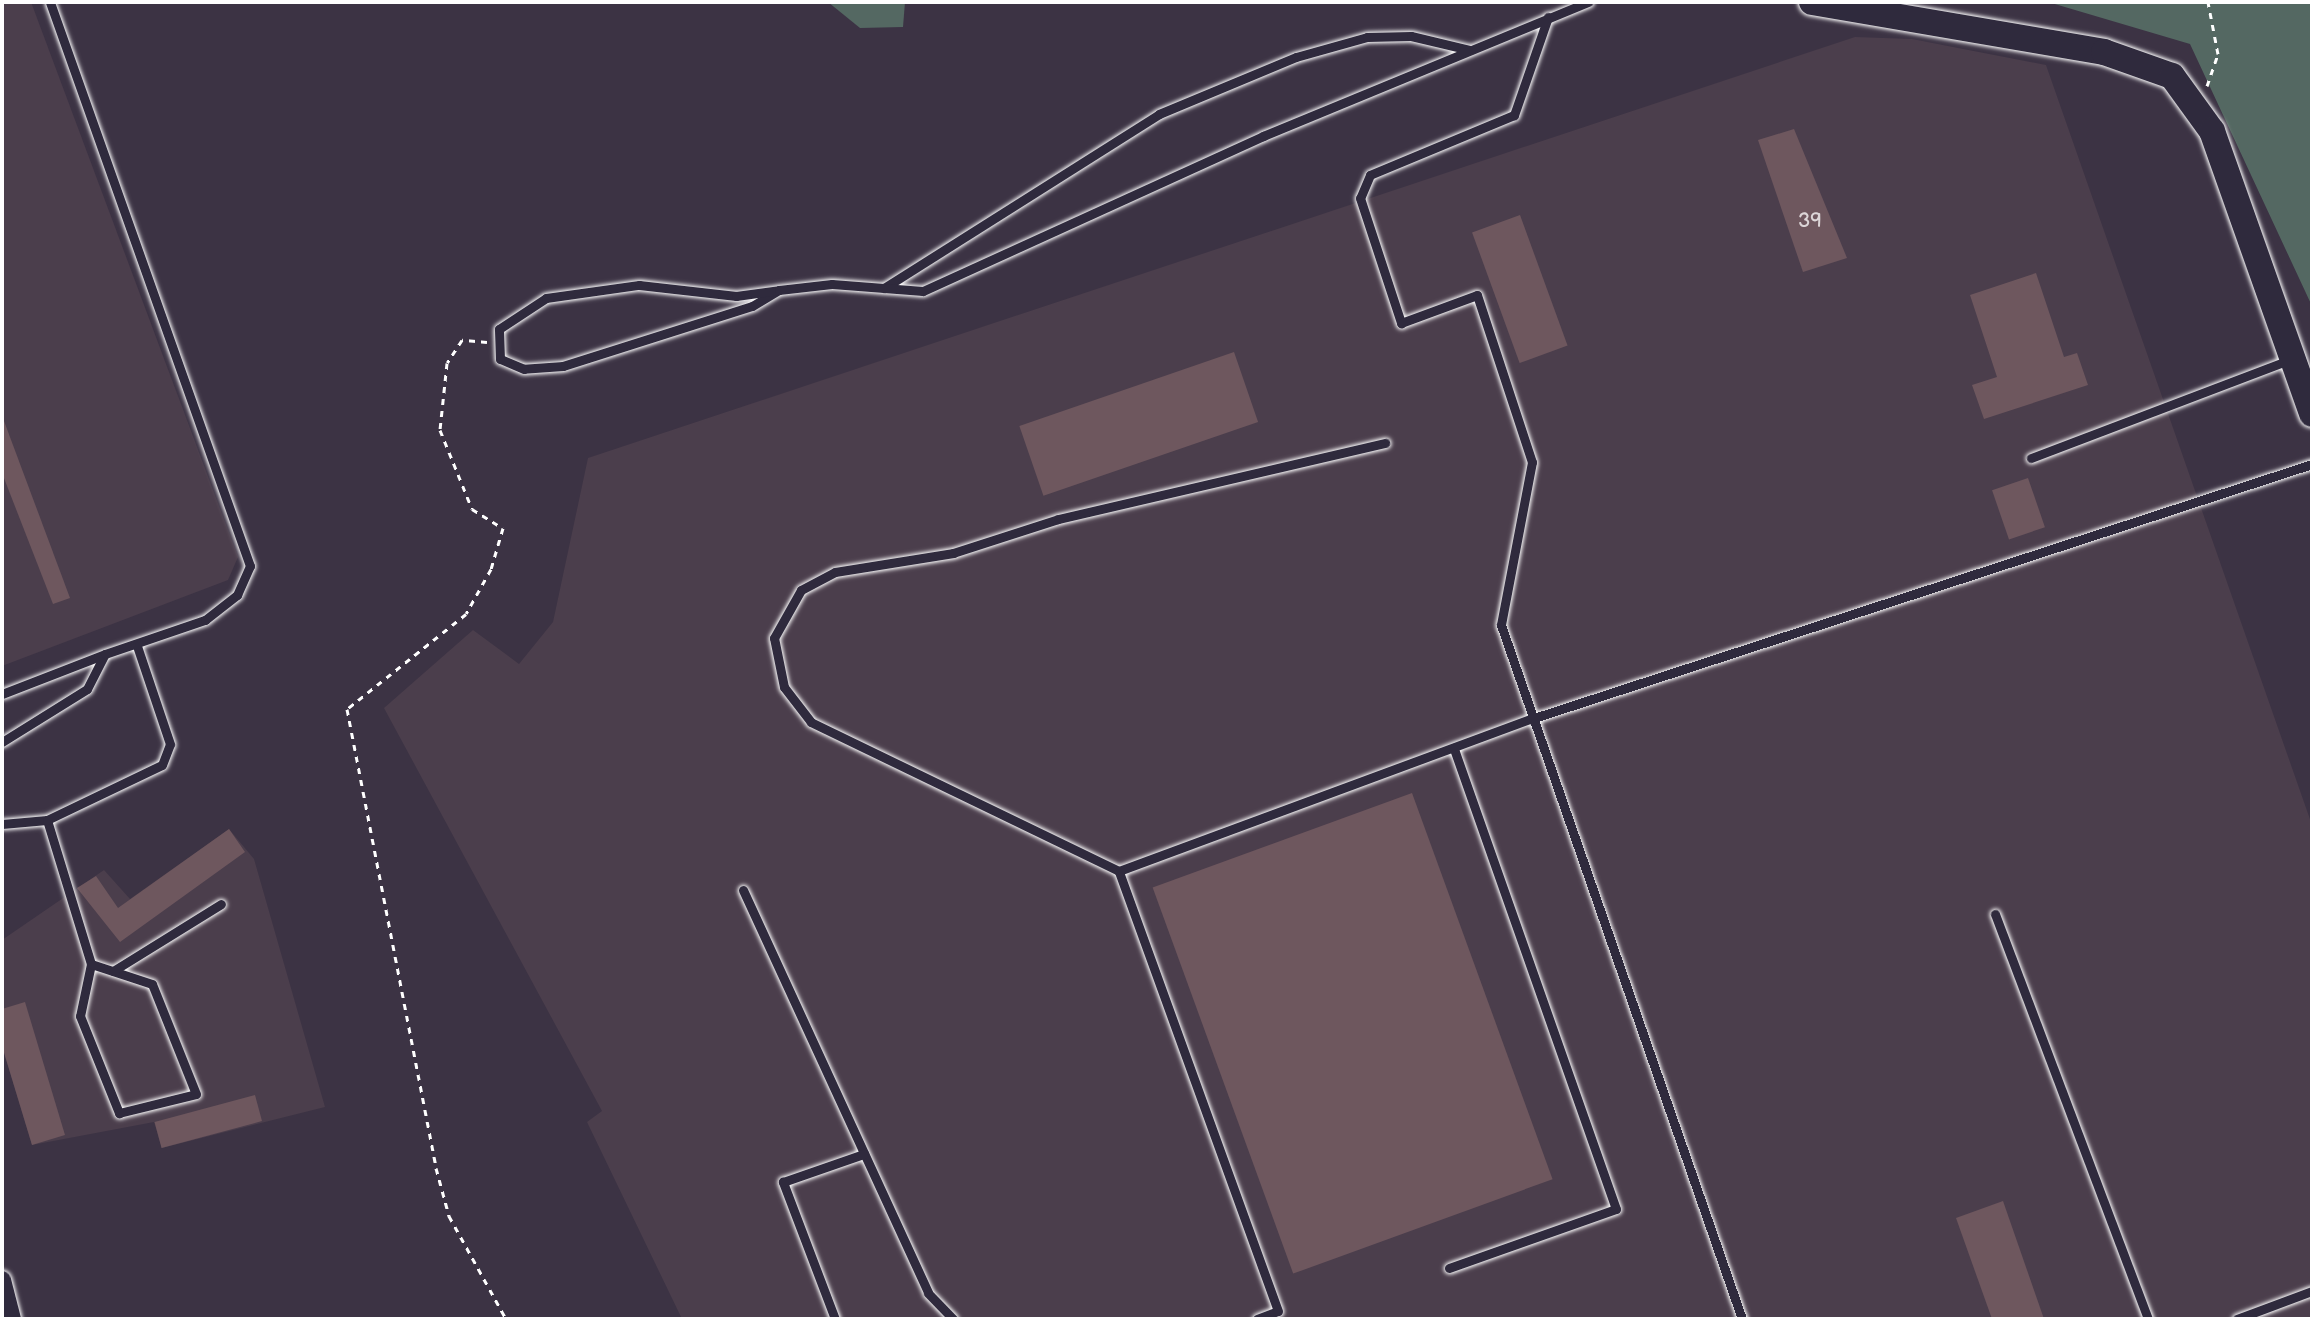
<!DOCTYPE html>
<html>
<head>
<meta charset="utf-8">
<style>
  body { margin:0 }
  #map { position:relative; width:2314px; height:1321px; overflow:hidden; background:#3c3344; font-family:"Balsamiq Sans",sans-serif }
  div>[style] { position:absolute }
  .built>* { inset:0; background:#4b3e4c }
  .green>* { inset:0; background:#546862 }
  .building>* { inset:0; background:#6e575e; transform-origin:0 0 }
  .path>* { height:3px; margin-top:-1.5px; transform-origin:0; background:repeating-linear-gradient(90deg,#fff 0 6px,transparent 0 12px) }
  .roads { filter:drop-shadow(0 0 2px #fff) drop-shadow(0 0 2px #fff) }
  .lane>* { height:9px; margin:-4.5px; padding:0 4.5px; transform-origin:4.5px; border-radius:4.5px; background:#2f2a3d }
  .street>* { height:18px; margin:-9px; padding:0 9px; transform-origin:9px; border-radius:9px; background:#2f2a3d }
  .secondary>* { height:26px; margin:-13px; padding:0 13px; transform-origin:13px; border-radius:13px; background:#2f2a3d }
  span { translate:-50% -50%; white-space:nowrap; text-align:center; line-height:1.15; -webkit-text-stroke:6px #2f2a3d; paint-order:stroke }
  .number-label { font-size:20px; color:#dbd5d7 }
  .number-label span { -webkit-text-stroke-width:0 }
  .frame { position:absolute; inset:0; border:4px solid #fff; pointer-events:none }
</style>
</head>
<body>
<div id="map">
  <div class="built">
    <div style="clip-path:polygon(2px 2px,31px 2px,238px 557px,228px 580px,2px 666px)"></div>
    <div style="clip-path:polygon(1855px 37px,1912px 39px,2046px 65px,2312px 825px,2312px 1319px,682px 1319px,587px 1122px,602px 1111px,384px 708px,473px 630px,519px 664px,553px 622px,588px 458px)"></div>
    <div style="clip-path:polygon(229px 829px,254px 859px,325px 1107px,162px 1148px,154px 1122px,32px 1145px,2px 1046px,2px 940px,104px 870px,130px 899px)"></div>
  </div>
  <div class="green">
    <div style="clip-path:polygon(828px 2px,905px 2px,903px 27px,860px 28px)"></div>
    <div style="clip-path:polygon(2048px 2px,2312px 2px,2312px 306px,2190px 44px)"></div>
  </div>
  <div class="building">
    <div style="clip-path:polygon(1794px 129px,1847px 258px,1803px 272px,1758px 140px)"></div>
    <div style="left:1520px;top:215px;width:139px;height:51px;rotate:70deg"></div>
    <div style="clip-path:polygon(2036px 273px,2064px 357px,2077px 353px,2088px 385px,1984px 419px,1972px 385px,1997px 377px,1970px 295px)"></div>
    <div style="left:1234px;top:352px;width:74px;height:227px;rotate:71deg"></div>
    <div style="clip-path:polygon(4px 421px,70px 598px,53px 604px,2px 473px)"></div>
    <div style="left:2028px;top:478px;width:52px;height:38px;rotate:71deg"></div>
    <div style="left:1412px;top:793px;width:411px;height:276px;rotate:70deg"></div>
    <div style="clip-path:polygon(229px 829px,245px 852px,120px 942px,77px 888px,96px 876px,118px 908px)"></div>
    <div style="clip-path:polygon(25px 1002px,65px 1135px,32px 1145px,2px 1046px,2px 1009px)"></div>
    <div style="left:255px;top:1095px;width:27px;height:104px;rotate:75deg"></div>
    <div style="clip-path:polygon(2003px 1201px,2044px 1319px,1992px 1319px,1956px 1218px)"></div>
  </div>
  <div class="path">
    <div style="left:2207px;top:86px;width:34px;rotate:-71deg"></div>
    <div style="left:2218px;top:54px;width:53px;rotate:-100.9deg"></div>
    <div style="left:487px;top:342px;width:25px;rotate:-175deg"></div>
    <div style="left:462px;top:340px;width:27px;rotate:123deg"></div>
    <div style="left:447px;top:363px;width:67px;rotate:96deg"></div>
    <div style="left:440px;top:430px;width:85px;rotate:67.9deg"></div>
    <div style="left:472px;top:509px;width:36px;rotate:32deg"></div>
    <div style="left:503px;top:528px;width:43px;rotate:106.3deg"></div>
    <div style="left:491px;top:569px;width:51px;rotate:119.1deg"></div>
    <div style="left:466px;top:614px;width:152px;rotate:141.4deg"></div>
    <div style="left:347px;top:709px;width:468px;rotate:79deg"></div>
    <div style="left:436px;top:1168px;width:50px;rotate:74.8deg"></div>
    <div style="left:449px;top:1216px;width:118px;rotate:61deg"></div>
  </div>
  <div class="roads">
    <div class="lane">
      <div style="left:1548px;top:17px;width:104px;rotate:109.1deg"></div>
      <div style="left:1514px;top:115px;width:156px;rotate:157.4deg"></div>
      <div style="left:1370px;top:175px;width:25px;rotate:113deg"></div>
      <div style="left:1360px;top:198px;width:132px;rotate:71.8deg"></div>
      <div style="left:1401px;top:323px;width:81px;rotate:-20.2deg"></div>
      <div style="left:1477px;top:295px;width:176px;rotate:71.8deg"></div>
      <div style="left:1532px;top:462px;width:166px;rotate:100.8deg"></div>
      <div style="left:1501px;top:625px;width:735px;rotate:70.85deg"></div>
      <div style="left:884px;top:288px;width:325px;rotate:-32.3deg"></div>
      <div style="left:1159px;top:114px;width:148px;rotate:-22.6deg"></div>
      <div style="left:1296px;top:57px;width:74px;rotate:-15.7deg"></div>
      <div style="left:1367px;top:37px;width:44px;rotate:-1.3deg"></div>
      <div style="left:1411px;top:36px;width:61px;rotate:13.3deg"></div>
      <div style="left:779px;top:290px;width:31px;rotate:149deg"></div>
      <div style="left:752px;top:306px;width:198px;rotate:162.4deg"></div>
      <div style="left:563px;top:366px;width:39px;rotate:176deg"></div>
      <div style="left:524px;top:369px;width:26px;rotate:-157deg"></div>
      <div style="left:500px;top:359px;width:30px;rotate:-92deg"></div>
      <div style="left:499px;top:329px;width:56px;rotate:-33.4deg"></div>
      <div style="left:546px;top:298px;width:94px;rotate:-8deg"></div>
      <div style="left:639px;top:285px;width:98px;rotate:6.5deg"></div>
      <div style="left:736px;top:296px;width:43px;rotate:-7.9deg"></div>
      <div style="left:779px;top:290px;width:53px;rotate:-6.5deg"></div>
      <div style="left:832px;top:284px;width:91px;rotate:4.4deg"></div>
      <div style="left:923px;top:291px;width:374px;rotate:-24.5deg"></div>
      <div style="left:1263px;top:136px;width:352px;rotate:-22.4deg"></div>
      <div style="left:2031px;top:458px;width:276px;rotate:-20.8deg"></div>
      <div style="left:2px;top:694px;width:110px;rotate:-21.2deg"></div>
      <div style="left:2px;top:742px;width:100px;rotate:-31.9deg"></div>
      <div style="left:87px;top:689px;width:39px;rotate:-63deg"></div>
      <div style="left:105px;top:654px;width:106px;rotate:-18.8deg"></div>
      <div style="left:205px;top:620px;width:41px;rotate:-38deg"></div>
      <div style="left:237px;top:595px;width:32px;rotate:-66deg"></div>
      <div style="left:250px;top:566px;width:598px;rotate:-109.53deg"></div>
      <div style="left:47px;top:820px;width:151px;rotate:73deg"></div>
      <div style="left:91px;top:964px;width:53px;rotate:101.9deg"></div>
      <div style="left:80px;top:1016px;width:105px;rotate:68.1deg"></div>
      <div style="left:119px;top:1113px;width:79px;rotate:-13.9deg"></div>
      <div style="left:196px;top:1094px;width:118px;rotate:-111.8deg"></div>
      <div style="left:152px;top:984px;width:64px;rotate:-161.8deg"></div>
      <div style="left:2px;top:824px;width:45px;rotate:-5.1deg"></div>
      <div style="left:47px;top:820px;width:127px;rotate:-25.6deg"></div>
      <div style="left:162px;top:765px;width:22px;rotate:-69deg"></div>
      <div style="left:170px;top:744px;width:103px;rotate:-108.6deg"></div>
      <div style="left:1119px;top:871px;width:342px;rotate:-154.2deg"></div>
      <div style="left:811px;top:722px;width:44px;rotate:-127.6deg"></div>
      <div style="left:784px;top:687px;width:50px;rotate:-101.5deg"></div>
      <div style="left:774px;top:638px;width:55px;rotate:-60.6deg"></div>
      <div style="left:801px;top:590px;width:38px;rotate:-28deg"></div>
      <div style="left:835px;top:572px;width:120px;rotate:-9.1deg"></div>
      <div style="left:953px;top:553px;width:110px;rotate:-17.9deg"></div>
      <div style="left:1058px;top:519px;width:336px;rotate:-13.1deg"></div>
      <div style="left:743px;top:890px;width:443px;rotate:65.3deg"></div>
      <div style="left:928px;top:1293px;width:36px;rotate:46deg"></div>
      <div style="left:1995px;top:914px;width:433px;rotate:69.3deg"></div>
      <div style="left:113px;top:971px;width:127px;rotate:-31.8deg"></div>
      <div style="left:1449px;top:1268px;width:177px;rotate:-19.5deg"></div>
      <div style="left:1616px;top:1209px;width:489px;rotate:-109.4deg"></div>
      <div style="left:835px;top:1319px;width:147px;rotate:-110.8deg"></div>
      <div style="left:783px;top:1182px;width:86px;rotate:-19.1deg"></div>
      <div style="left:1257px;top:1319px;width:22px;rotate:-21deg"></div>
      <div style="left:1278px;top:1311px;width:468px;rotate:-109.9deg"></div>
      <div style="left:1119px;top:871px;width:439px;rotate:-20.3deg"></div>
      <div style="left:1531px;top:719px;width:822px;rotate:-18.08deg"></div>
      <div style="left:2237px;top:1319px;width:80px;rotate:-20.5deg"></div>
    </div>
    <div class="street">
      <div style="left:2px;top:1280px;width:40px;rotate:75.6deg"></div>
    </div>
    <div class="secondary">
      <div style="left:1812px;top:2px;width:296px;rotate:9.7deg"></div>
      <div style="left:2104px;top:52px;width:72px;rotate:19.4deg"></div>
      <div style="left:2172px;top:76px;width:68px;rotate:54deg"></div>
      <div style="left:2212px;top:131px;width:300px;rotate:70.5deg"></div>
    </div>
  </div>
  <div class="number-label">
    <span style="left:1810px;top:221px">39</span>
  </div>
  <div class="frame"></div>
</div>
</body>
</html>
